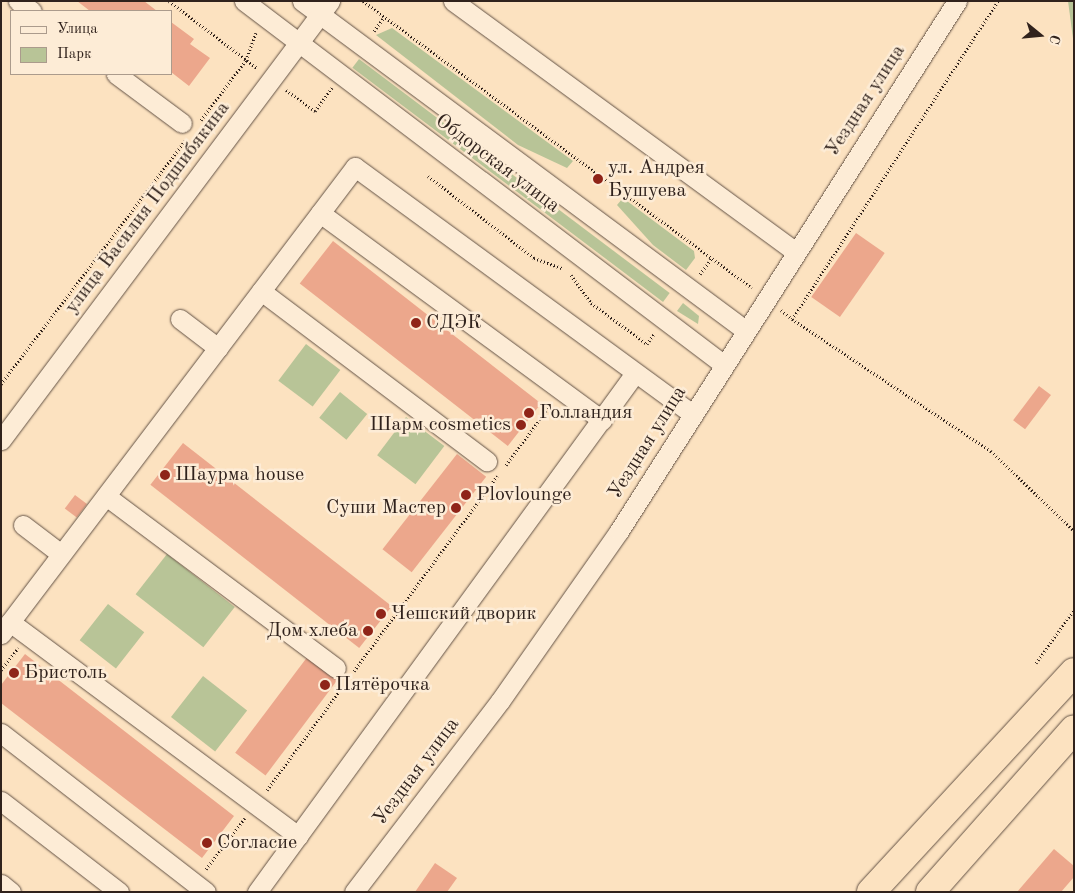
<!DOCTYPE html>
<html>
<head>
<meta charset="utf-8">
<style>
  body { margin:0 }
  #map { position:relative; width:1075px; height:893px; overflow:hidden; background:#fce2c0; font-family:"Old Standard TT",serif }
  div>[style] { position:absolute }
  .green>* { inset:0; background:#b8c497; transform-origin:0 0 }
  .building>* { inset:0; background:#eca78c; transform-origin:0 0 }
  .path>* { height:3px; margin-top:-1.5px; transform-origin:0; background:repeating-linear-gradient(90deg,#30221c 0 1px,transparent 0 3.5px) }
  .roads { filter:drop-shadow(0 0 1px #635245) drop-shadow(0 0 1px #635245) }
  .minor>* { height:19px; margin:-9.5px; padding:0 9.5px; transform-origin:9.5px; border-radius:9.5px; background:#fdecd6 }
  .highway>* { height:28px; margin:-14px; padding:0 14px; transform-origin:14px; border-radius:14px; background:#fce2c0 }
  .dots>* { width:14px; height:14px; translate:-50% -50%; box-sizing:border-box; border:2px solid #fdecd6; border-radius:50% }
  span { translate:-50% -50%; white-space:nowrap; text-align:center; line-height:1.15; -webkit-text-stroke:5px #fdecd6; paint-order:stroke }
  .street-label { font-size:20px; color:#30221c }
  .poi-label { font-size:20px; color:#30221c }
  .left { translate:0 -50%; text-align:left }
  .right { translate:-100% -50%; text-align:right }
  .frame { position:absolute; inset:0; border:2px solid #30221c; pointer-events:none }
  .legend { position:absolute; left:10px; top:10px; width:162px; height:65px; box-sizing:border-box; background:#fdecd6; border:1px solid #ab9b8c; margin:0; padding:6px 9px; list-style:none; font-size:15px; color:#30221c }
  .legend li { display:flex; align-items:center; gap:10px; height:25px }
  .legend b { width:25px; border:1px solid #ab9b8c }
  .north { position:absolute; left:1015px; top:10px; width:50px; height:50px; -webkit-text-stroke:4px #fdecd6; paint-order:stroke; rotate:107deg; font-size:14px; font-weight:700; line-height:20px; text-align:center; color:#30221c }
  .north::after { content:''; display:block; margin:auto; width:18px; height:22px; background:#30221c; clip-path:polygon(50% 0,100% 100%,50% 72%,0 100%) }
</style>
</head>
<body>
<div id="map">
  <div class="green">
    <div style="clip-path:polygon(1068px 1px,1074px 1px,1074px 46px)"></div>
    <div style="clip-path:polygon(392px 28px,573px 161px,567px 168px,518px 145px,376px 35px)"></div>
    <div style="left:359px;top:59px;width:389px;height:11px;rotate:37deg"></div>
    <div style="clip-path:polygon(623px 198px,694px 251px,695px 258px,686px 270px,653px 245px,617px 205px)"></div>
    <div style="clip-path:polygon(683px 303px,699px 316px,698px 324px,677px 311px)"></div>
    <div style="left:306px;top:344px;width:43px;height:46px;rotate:37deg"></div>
    <div style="left:340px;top:392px;width:35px;height:33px;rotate:39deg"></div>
    <div style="left:406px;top:417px;width:48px;height:48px;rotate:37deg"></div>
    <div style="left:167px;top:554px;width:86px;height:51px;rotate:38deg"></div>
    <div style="left:108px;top:604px;width:46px;height:46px;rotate:38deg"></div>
    <div style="left:203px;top:676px;width:56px;height:52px;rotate:38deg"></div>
  </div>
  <div class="building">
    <div style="clip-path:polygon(77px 1px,144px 1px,157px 11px,90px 11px)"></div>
    <div style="clip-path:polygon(171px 22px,194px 39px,190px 44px,210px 58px,189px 86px,171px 72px)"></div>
    <div style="left:856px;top:233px;width:35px;height:78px;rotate:35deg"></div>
    <div style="left:333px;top:241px;width:264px;height:54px;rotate:38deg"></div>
    <div style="left:1039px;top:386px;width:15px;height:43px;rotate:37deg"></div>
    <div style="left:183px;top:443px;width:265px;height:53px;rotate:38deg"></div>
    <div style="left:457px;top:454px;width:37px;height:121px;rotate:38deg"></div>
    <div style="left:75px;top:495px;width:15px;height:17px;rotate:37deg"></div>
    <div style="clip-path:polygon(25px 654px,234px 816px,202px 858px,1px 703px,1px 685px)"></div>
    <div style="left:308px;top:656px;width:38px;height:121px;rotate:37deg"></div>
    <div style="clip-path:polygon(1054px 849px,1074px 866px,1074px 877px,1061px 892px,1017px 892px)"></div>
    <div style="clip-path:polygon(435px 863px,457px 878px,447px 892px,415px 892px)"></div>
  </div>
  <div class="path">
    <div style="left:169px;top:1px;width:111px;rotate:37.3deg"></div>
    <div style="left:363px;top:1px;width:483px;rotate:36.4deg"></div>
    <div style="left:998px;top:1px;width:379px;rotate:122.9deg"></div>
    <div style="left:792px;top:319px;width:239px;rotate:33.6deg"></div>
    <div style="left:991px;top:451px;width:115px;rotate:43.9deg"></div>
    <div style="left:374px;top:31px;width:17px;rotate:-54deg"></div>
    <div style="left:286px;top:90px;width:36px;rotate:36deg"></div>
    <div style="left:315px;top:111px;width:29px;rotate:-54deg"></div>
    <div style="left:201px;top:120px;width:75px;rotate:-53.1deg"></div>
    <div style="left:246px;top:60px;width:29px;rotate:-70deg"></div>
    <div style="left:428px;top:176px;width:134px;rotate:37.7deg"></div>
    <div style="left:534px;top:258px;width:30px;rotate:20deg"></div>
    <div style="left:700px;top:274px;width:20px;rotate:-53deg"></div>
    <div style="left:571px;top:275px;width:34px;rotate:54deg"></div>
    <div style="left:591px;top:303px;width:69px;rotate:36.2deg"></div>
    <div style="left:647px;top:344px;width:12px;rotate:-55deg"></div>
    <div style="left:781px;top:310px;width:14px;rotate:39deg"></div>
    <div style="left:1px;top:384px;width:305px;rotate:-52.9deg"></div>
    <div style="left:506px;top:465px;width:76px;rotate:-53.6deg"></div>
    <div style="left:1036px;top:663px;width:65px;rotate:-54.4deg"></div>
    <div style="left:1px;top:670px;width:28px;rotate:-52deg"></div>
    <div style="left:354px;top:671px;width:242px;rotate:-53.7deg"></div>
    <div style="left:267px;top:790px;width:129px;rotate:-53.8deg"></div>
    <div style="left:206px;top:869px;width:64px;rotate:-52.6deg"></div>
  </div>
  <div class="roads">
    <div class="minor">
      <div style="left:18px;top:1px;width:17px;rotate:36deg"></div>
      <div style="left:244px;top:1px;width:601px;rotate:37.16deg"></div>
      <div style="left:302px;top:1px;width:552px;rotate:36.6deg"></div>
      <div style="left:453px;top:1px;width:425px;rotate:36.2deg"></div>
      <div style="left:116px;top:74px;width:82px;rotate:36.6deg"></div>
      <div style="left:320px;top:213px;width:350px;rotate:36.3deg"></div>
      <div style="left:261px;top:291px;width:283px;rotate:37deg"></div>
      <div style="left:180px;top:319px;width:48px;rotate:37.3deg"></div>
      <div style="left:1px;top:440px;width:549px;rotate:-53.15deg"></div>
      <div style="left:106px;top:496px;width:287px;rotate:36.8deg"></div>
      <div style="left:23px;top:525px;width:48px;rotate:37.3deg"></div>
      <div style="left:10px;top:622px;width:359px;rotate:36.6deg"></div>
      <div style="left:1px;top:634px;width:586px;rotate:-52.84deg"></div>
      <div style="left:355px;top:167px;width:419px;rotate:36.2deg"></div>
      <div style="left:1px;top:733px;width:259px;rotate:37.8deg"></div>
      <div style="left:1px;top:801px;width:149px;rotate:37.6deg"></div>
      <div style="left:1px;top:884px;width:13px;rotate:39deg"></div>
      <div style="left:257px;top:892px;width:642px;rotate:-53.93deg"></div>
      <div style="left:354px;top:892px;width:240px;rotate:-52.6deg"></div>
      <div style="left:500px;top:701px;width:208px;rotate:-55deg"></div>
      <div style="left:619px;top:531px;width:629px;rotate:-57.47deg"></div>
    </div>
    <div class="highway">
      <div style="left:871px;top:892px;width:299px;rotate:-47.3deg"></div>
      <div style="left:930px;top:892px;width:217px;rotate:-48.5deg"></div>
    </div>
  </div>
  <div class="dots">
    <div style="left:598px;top:179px;background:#8f2418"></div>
    <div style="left:416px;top:323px;background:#8f2418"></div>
    <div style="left:529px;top:413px;background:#8f2418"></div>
    <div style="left:521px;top:425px;background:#8f2418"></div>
    <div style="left:165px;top:475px;background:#8f2418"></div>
    <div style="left:466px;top:495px;background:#8f2418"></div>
    <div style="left:456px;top:508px;background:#8f2418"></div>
    <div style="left:381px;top:614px;background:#8f2418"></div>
    <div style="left:368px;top:631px;background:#8f2418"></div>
    <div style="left:14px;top:673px;background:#8f2418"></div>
    <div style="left:325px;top:685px;background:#8f2418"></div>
    <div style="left:207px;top:843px;background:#8f2418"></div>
  </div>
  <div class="street-label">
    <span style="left:866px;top:101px;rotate:-57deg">Уездная улица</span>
    <span style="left:497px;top:164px;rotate:37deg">Обдорская улица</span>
    <span style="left:148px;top:208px;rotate:-53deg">улица Василия Подшибякина</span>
    <span style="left:648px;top:443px;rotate:-58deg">Уездная улица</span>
    <span style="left:417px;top:772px;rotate:-53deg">Уездная улица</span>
  </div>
  <div class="poi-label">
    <span class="left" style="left:608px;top:180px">ул. Андрея<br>Бушуева</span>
    <span class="left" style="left:426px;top:323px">СДЭК</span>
    <span class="left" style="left:539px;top:413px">Голландия</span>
    <span class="right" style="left:511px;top:425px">Шарм cosmetics</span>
    <span class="left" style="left:175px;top:475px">Шаурма house</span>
    <span class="left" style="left:476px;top:495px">Plovlounge</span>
    <span class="right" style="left:446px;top:508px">Суши Мастер</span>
    <span class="left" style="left:391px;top:614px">Чешский дворик</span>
    <span class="right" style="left:358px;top:631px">Дом хлеба</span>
    <span class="left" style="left:24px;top:673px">Бристоль</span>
    <span class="left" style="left:335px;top:685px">Пятёрочка</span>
    <span class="left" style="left:217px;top:843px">Согласие</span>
  </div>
  <div class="frame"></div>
  <ul class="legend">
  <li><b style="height:6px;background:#fdecd6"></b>Улица</li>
  <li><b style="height:14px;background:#b8c497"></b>Парк</li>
  </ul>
  <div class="north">С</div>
</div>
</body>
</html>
